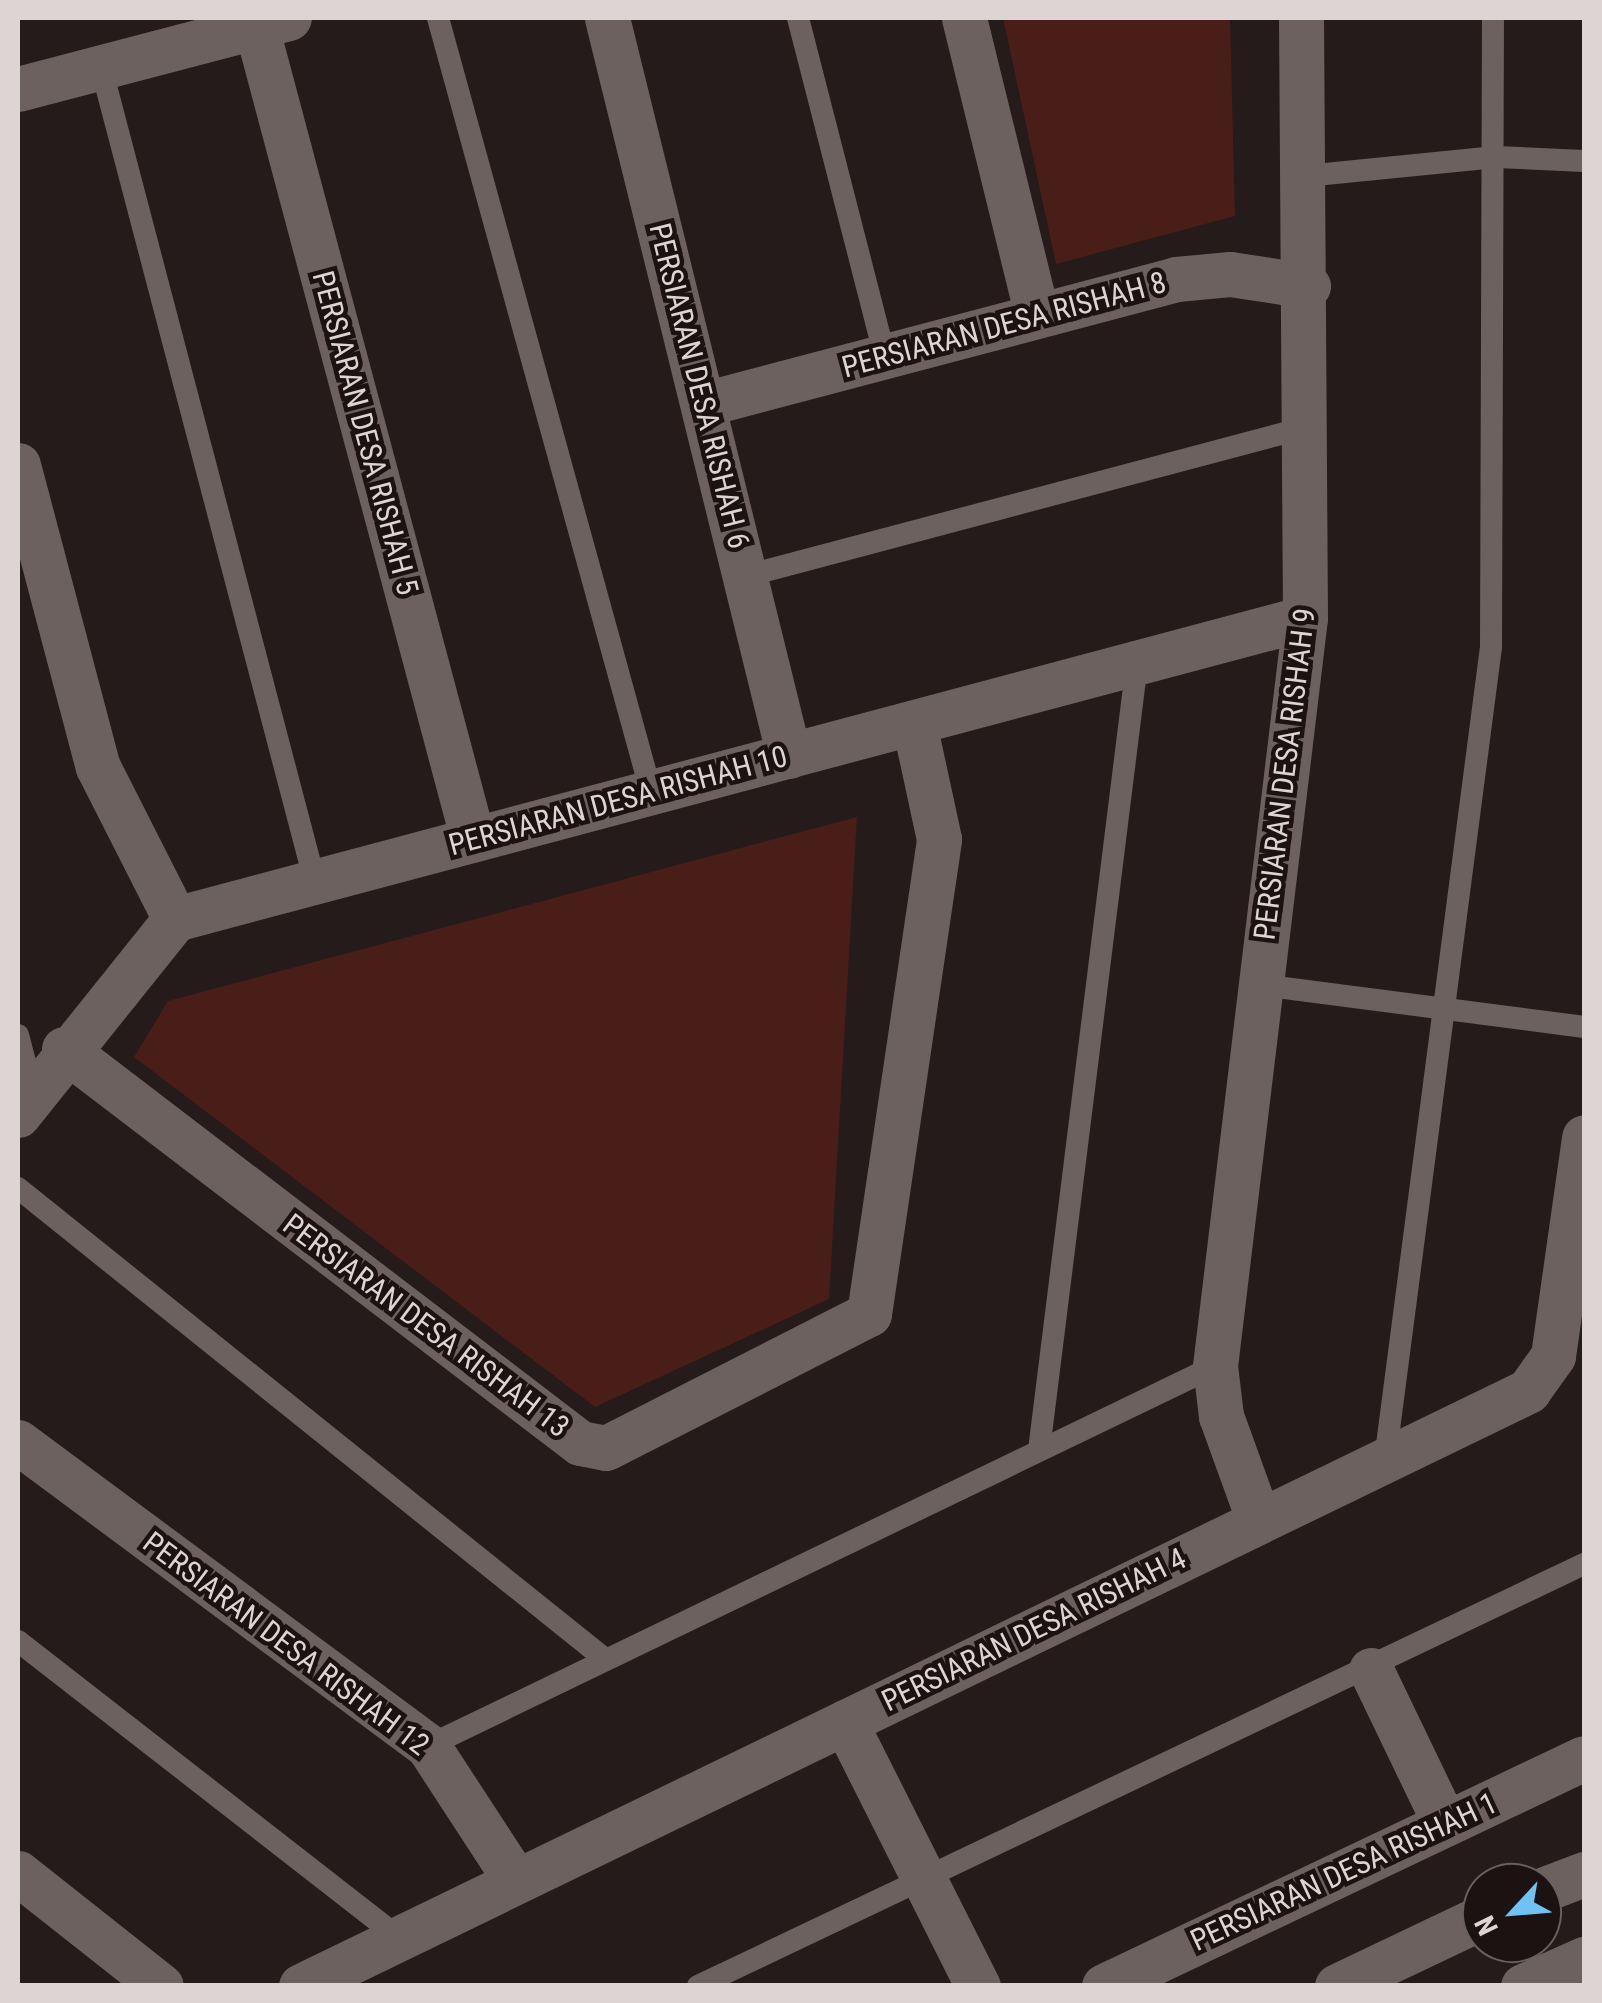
<!DOCTYPE html>
<html>
<head>
<meta charset="utf-8">
<style>
  body { margin:0 }
  #map { position:relative; width:1602px; height:2003px; overflow:hidden; background:#251b1a; font-family:"Roboto Condensed",sans-serif }
  div>[style] { position:absolute }
  .green>* { inset:0; background:#491d18 }
  .lane>* { height:22px; margin:-11px; padding:0 11px; transform-origin:11px; border-radius:11px; background:#6d615f }
  .street>* { height:45px; margin:-22.5px; padding:0 22.5px; transform-origin:22.5px; border-radius:22.5px; background:#6d615f }
  span { translate:-50% -50%; white-space:nowrap; text-align:center; line-height:1.15; -webkit-text-stroke:9px #1b1211; paint-order:stroke }
  .street-label { font-size:30px; color:#dcd5d4 }
  .frame { position:absolute; inset:0; border:20px solid #dcd5d4; pointer-events:none }
  .north { position:absolute; left:1462px; top:1863px; width:100px; height:100px; box-sizing:border-box; background:#1b1211; border:2px solid #68605f; border-radius:50%; rotate:244deg; font-size:28px; font-weight:700; line-height:40px; text-align:center; color:#dcd5d4 }
  .north::after { content:''; display:block; margin:auto; width:35px; height:45px; background:#70c1f4; clip-path:polygon(50% 0,100% 100%,50% 72%,0 100%) }
</style>
</head>
<body>
<div id="map">
  <div class="green">
    <div style="clip-path:polygon(1003px 18px,1230px 18px,1235px 216px,1056px 264px)"></div>
    <div style="clip-path:polygon(857px 817px,829px 1299px,595px 1407px,134px 1057px,168px 1001px)"></div>
  </div>
  <div class="lane">
    <div style="left:438px;top:18px;width:803px;rotate:74.61deg"></div>
    <div style="left:798px;top:18px;width:349px;rotate:75.6deg"></div>
    <div style="left:101px;top:67px;width:843px;rotate:75.29deg"></div>
    <div style="left:1305px;top:176px;width:192px;rotate:-5.7deg"></div>
    <div style="left:1496px;top:157px;width:88px;rotate:2.6deg"></div>
    <div style="left:746px;top:576px;width:580px;rotate:-14.87deg"></div>
    <div style="left:1261px;top:985px;width:326px;rotate:7.4deg"></div>
    <div style="left:18px;top:1035px;width:63px;rotate:75.3deg"></div>
    <div style="left:18px;top:1188px;width:754px;rotate:38.75deg"></div>
    <div style="left:1039px;top:1450px;width:793px;rotate:-82.9deg"></div>
    <div style="left:1385px;top:1460px;width:820px;rotate:-82.57deg"></div>
    <div style="left:1491px;top:647px;width:629px;rotate:-89.82deg"></div>
    <div style="left:18px;top:1641px;width:483px;rotate:37.9deg"></div>
    <div style="left:428px;top:1746px;width:874px;rotate:-25.77deg"></div>
    <div style="left:698px;top:1986px;width:981px;rotate:-25.47deg"></div>
  </div>
  <div class="street">
    <div style="left:607px;top:18px;width:760px;rotate:76.15deg"></div>
    <div style="left:964px;top:18px;width:306px;rotate:76.2deg"></div>
    <div style="left:256px;top:26px;width:842px;rotate:75.07deg"></div>
    <div style="left:18px;top:89px;width:280px;rotate:-14.7deg"></div>
    <div style="left:704px;top:404px;width:488px;rotate:-14.8deg"></div>
    <div style="left:1176px;top:279px;width:54px;rotate:-5.3deg"></div>
    <div style="left:1230px;top:274px;width:79px;rotate:8.7deg"></div>
    <div style="left:18px;top:465px;width:312px;rotate:75.2deg"></div>
    <div style="left:98px;top:767px;width:170px;rotate:63.1deg"></div>
    <div style="left:64px;top:1049px;width:649px;rotate:37.36deg"></div>
    <div style="left:580px;top:1443px;width:26px;rotate:11deg"></div>
    <div style="left:606px;top:1448px;width:295px;rotate:-27deg"></div>
    <div style="left:869px;top:1314px;width:480px;rotate:-81.6deg"></div>
    <div style="left:939px;top:839px;width:119px;rotate:-102.2deg"></div>
    <div style="left:18px;top:1115px;width:251px;rotate:-51.3deg"></div>
    <div style="left:175px;top:919px;width:1169px;rotate:-14.92deg"></div>
    <div style="left:18px;top:1442px;width:510px;rotate:36.56deg"></div>
    <div style="left:428px;top:1746px;width:161px;rotate:56.9deg"></div>
    <div style="left:1259px;top:1521px;width:112px;rotate:-109.9deg"></div>
    <div style="left:1221px;top:1416px;width:50px;rotate:-96.8deg"></div>
    <div style="left:1215px;top:1366px;width:753px;rotate:-83.14deg"></div>
    <div style="left:1305px;top:618px;width:600px;rotate:-90.38deg"></div>
    <div style="left:1371px;top:1670px;width:171px;rotate:64.3deg"></div>
    <div style="left:845px;top:1722px;width:296px;rotate:63.3deg"></div>
    <div style="left:18px;top:1873px;width:182px;rotate:38.3deg"></div>
    <div style="left:1542px;top:1890px;width:45px;rotate:-20.9deg"></div>
    <div style="left:301px;top:1986px;width:1364px;rotate:-25.87deg"></div>
    <div style="left:1528px;top:1391px;width:43px;rotate:-54.5deg"></div>
    <div style="left:1553px;top:1356px;width:221px;rotate:-81.9deg"></div>
    <div style="left:1104px;top:1986px;width:531px;rotate:-25.41deg"></div>
    <div style="left:1337px;top:1986px;width:161px;rotate:-25.4deg"></div>
    <div style="left:1523px;top:1986px;width:67px;rotate:-23.9deg"></div>
  </div>
  <div class="street-label">
    <span style="left:1004px;top:325px;rotate:-15deg">PERSIARAN DESA RISHAH 8</span>
    <span style="left:699px;top:386px;rotate:76deg">PERSIARAN DESA RISHAH 6</span>
    <span style="left:365px;top:433px;rotate:75deg">PERSIARAN DESA RISHAH 5</span>
    <span style="left:1285px;top:774px;rotate:-83deg">PERSIARAN DESA RISHAH 9</span>
    <span style="left:618px;top:801px;rotate:-15deg">PERSIARAN DESA RISHAH 10</span>
    <span style="left:426px;top:1326px;rotate:37deg">PERSIARAN DESA RISHAH 13</span>
    <span style="left:1034px;top:1630px;rotate:-26deg">PERSIARAN DESA RISHAH 4</span>
    <span style="left:286px;top:1644px;rotate:37deg">PERSIARAN DESA RISHAH 12</span>
    <span style="left:1344px;top:1872px;rotate:-25deg">PERSIARAN DESA RISHAH 1</span>
  </div>
  <div class="frame"></div>
  <div class="north">N</div>
</div>
</body>
</html>
